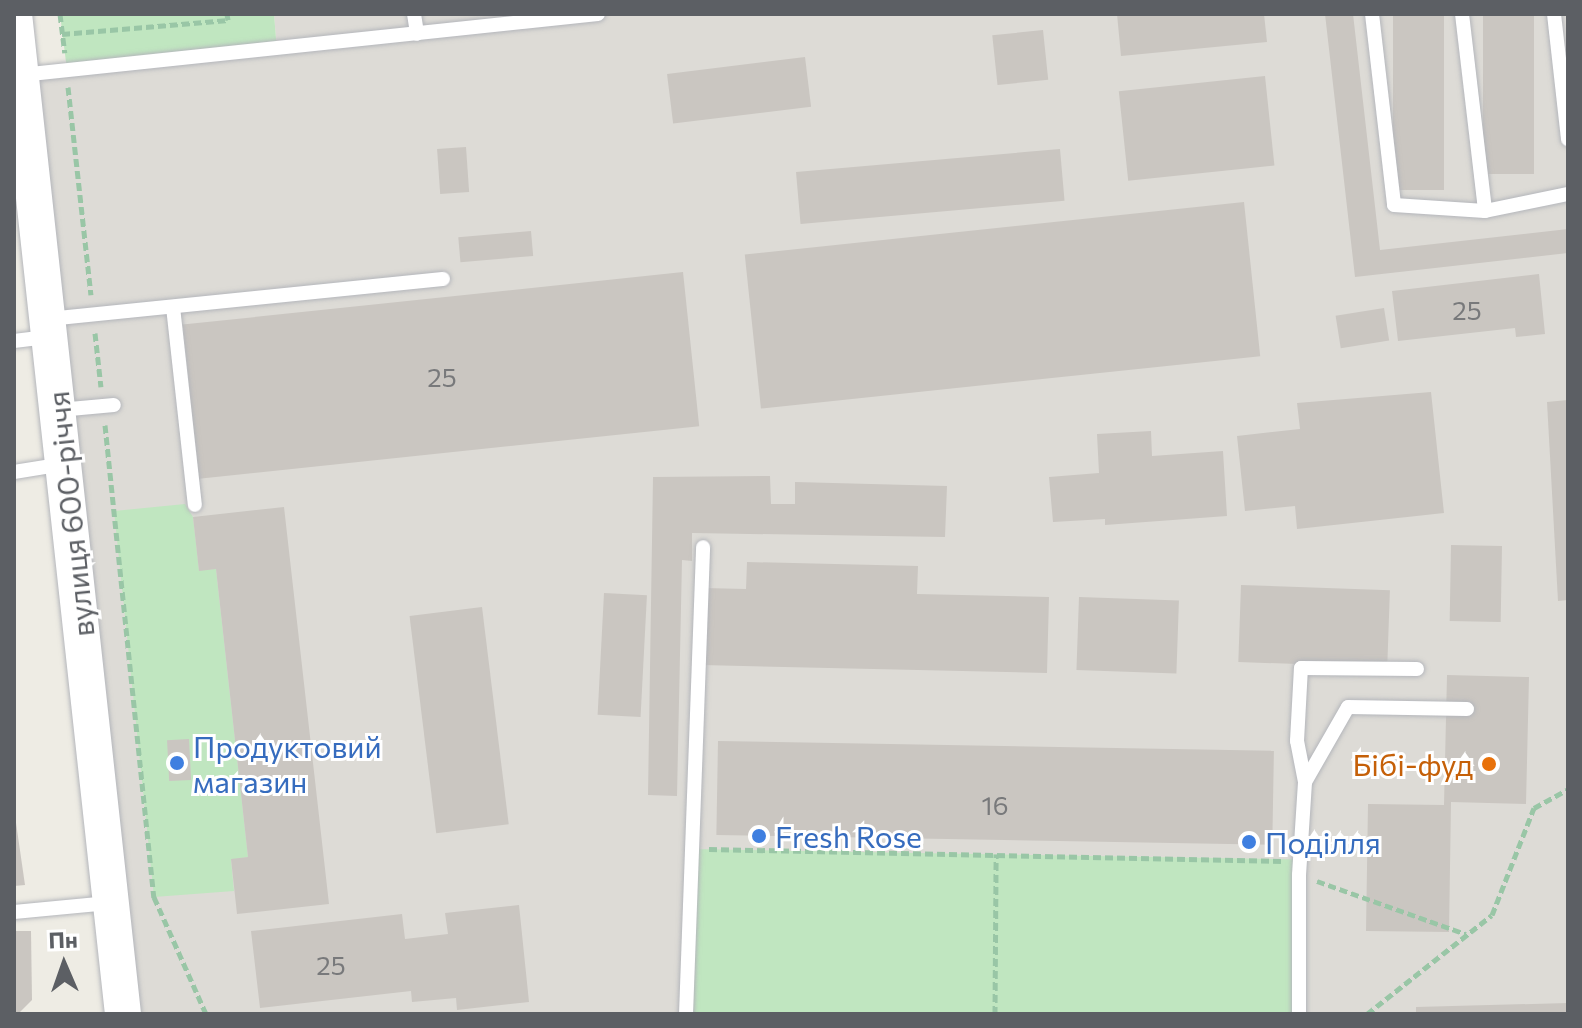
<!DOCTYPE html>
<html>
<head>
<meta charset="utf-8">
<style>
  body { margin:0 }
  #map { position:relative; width:1582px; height:1028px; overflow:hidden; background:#eeece4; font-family:Commissioner,sans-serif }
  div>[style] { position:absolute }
  .industrial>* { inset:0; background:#dddbd6 }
  .green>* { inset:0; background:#c0e6c0; transform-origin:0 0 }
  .building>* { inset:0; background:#cac6c1; transform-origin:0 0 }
  .path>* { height:5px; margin-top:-2.5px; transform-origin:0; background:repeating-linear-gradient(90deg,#99c6a6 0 8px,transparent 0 12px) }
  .roads { filter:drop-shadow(0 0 2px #b4b6bb) drop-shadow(0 0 2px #b4b6bb) }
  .service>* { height:14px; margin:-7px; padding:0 7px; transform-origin:7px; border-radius:7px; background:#fff }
  .tertiary>* { height:36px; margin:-18px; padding:0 18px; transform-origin:18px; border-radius:18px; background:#fff }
  .dots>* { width:22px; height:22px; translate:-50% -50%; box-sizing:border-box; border:4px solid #fff; border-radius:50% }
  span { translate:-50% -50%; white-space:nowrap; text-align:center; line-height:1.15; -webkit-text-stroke:6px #fff; paint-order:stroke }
  .number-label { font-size:26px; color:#78797b }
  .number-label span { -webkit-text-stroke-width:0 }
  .street-label { font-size:30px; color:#5c5f64 }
  .shop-label { font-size:30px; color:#366cbe }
  .left { translate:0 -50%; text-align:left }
  .food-label { font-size:30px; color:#c56008 }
  .right { translate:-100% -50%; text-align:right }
  .frame { position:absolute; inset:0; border:16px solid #5c5f64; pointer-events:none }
  .north { position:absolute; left:24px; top:924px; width:80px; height:80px; -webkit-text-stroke:6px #fff; paint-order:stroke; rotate:358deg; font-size:22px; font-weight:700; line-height:32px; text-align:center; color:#5c5f64 }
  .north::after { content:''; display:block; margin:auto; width:28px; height:36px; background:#5c5f64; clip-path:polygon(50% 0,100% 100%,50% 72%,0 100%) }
</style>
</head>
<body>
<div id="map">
  <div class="industrial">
    <div style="clip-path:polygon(274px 14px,1568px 14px,1568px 1014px,121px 1014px,21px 75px,277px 50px)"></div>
  </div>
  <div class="green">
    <div style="clip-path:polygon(60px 14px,274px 14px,277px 51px,67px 70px)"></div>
    <div style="clip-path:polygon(185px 504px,193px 517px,199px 570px,216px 569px,248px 857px,231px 860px,234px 891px,154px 897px,114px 511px)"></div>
    <div style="left:692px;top:849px;width:608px;height:165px;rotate:1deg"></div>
  </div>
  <div class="building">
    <div style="clip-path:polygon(1117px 14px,1264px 14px,1267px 42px,1121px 56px)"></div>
    <div style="clip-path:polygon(1325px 14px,1353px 14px,1380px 250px,1568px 229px,1568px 253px,1355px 277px)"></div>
    <div style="left:1393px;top:14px;width:51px;height:176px"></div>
    <div style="left:1483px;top:14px;width:51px;height:160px"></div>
    <div style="left:1043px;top:30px;width:50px;height:51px;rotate:84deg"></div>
    <div style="left:805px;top:57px;width:50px;height:139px;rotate:83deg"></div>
    <div style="left:1265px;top:76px;width:90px;height:147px;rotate:84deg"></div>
    <div style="left:466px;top:147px;width:45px;height:29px;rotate:86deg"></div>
    <div style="left:1060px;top:149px;width:52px;height:265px;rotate:85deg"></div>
    <div style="left:1244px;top:202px;width:155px;height:502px;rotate:84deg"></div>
    <div style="left:531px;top:231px;width:25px;height:73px;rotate:85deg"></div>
    <div style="left:683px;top:272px;width:155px;height:503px;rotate:84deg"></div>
    <div style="clip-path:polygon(1539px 274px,1545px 334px,1516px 337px,1515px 328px,1398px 341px,1392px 291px)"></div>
    <div style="left:1384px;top:308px;width:33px;height:49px;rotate:81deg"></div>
    <div style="clip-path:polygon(1431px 392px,1444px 513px,1297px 529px,1295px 506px,1245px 511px,1237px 436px,1300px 429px,1297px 403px)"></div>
    <div style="clip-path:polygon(1568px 400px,1568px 600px,1558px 601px,1547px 402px)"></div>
    <div style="clip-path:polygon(1151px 431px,1152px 456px,1223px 451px,1227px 516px,1105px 525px,1105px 519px,1053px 522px,1049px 477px,1099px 473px,1097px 434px)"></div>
    <div style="clip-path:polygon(770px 476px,771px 504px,795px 504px,795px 482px,947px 486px,945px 537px,692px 533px,692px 561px,682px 560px,677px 796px,648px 795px,653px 477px)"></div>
    <div style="clip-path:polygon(284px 507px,329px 904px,237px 914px,231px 859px,248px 857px,216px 569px,199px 571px,193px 517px)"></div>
    <div style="left:1451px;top:545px;width:51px;height:76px;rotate:1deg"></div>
    <div style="clip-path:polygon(747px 562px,918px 566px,917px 594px,1049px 597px,1047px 673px,702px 665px,704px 588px,746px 589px)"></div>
    <div style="left:1241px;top:585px;width:149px;height:77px;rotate:2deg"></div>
    <div style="left:604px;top:593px;width:43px;height:122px;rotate:3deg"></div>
    <div style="left:1079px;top:597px;width:100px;height:73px;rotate:2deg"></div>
    <div style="left:482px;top:607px;width:219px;height:73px;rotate:83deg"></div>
    <div style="clip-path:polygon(1447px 675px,1529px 677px,1526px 804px,1451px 802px,1449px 932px,1366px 931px,1368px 804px,1444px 805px)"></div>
    <div style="left:189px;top:739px;width:41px;height:22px;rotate:87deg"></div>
    <div style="left:718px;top:741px;width:556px;height:94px;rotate:1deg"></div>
    <div style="clip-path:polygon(14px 809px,25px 885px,14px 886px)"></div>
    <div style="clip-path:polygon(519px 905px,529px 1002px,457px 1010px,456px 998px,412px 1002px,411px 991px,260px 1008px,251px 931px,402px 914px,405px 939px,448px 934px,445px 913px)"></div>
    <div style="clip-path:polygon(14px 931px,31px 931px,32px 1000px,18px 1014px,14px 1014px)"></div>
    <div style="clip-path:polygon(1568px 1003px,1568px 1014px,1416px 1014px,1416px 1007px)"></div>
  </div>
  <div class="path">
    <div style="left:60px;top:14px;width:39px;rotate:83deg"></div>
    <div style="left:62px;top:34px;width:167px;rotate:-4.8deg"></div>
    <div style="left:228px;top:20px;width:6px;rotate:-99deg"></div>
    <div style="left:68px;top:87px;width:209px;rotate:83.7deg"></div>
    <div style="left:95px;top:333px;width:54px;rotate:83.7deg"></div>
    <div style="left:105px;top:425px;width:475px;rotate:84.1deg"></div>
    <div style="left:154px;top:897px;width:128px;rotate:66deg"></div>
    <div style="left:709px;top:849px;width:574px;rotate:1.2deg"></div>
    <div style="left:1317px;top:881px;width:158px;rotate:19.6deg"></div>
    <div style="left:995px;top:1014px;width:160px;rotate:-89.6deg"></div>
    <div style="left:1367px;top:1014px;width:159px;rotate:-38.4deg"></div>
    <div style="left:1492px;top:915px;width:115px;rotate:-68.6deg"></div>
    <div style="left:1534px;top:808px;width:39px;rotate:-29deg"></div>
  </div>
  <div class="roads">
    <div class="service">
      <div style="left:414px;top:14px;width:20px;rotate:81deg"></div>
      <div style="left:1372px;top:14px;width:192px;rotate:83.4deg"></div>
      <div style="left:1394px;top:205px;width:91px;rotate:3.8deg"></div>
      <div style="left:1485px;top:211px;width:85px;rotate:-11.6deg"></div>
      <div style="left:1462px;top:14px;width:198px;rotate:83.3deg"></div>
      <div style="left:1554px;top:14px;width:126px;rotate:83.6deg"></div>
      <div style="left:21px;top:75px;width:580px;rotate:-6.03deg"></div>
      <div style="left:173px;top:307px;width:199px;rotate:83.7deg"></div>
      <div style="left:48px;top:319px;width:397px;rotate:-5.8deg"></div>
      <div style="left:14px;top:341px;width:35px;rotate:-7deg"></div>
      <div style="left:59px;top:410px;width:55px;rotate:-5.2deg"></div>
      <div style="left:14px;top:472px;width:51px;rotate:-9.1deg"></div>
      <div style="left:1305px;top:782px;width:42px;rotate:-101deg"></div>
      <div style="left:1297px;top:741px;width:73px;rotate:-86.9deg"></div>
      <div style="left:1301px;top:668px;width:116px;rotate:0.5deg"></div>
      <div style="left:14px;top:912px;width:95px;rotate:-5.4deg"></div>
      <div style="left:686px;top:1014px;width:467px;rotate:-87.9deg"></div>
      <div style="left:1299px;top:1014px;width:139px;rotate:-90deg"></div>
      <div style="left:1299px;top:875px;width:93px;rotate:-86.3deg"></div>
      <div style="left:1305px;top:782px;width:86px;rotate:-60.2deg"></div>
      <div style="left:1348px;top:707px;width:119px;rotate:1deg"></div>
    </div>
    <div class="tertiary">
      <div style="left:14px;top:14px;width:1006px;rotate:83.78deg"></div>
    </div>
  </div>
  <div class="dots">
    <div style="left:177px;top:763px;background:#3f7fe0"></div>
    <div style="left:1489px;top:764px;background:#e8710a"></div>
    <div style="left:759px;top:836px;background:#3f7fe0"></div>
    <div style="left:1249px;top:842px;background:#3f7fe0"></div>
  </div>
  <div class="number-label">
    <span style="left:1467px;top:310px">25</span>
    <span style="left:442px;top:377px">25</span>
    <span style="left:995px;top:805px">16</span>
    <span style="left:331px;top:965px">25</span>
  </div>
  <div class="street-label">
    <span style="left:70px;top:514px;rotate:-96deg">вулиця 600-річчя</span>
  </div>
  <div class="shop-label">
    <span class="left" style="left:193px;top:763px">Продуктовий<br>магазин</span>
    <span class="left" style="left:775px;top:836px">Fresh Rose</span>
    <span class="left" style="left:1265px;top:842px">Поділля</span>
  </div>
  <div class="food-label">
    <span class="right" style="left:1473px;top:764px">Бібі-фуд</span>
  </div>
  <div class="frame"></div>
  <div class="north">Пн</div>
</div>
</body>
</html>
